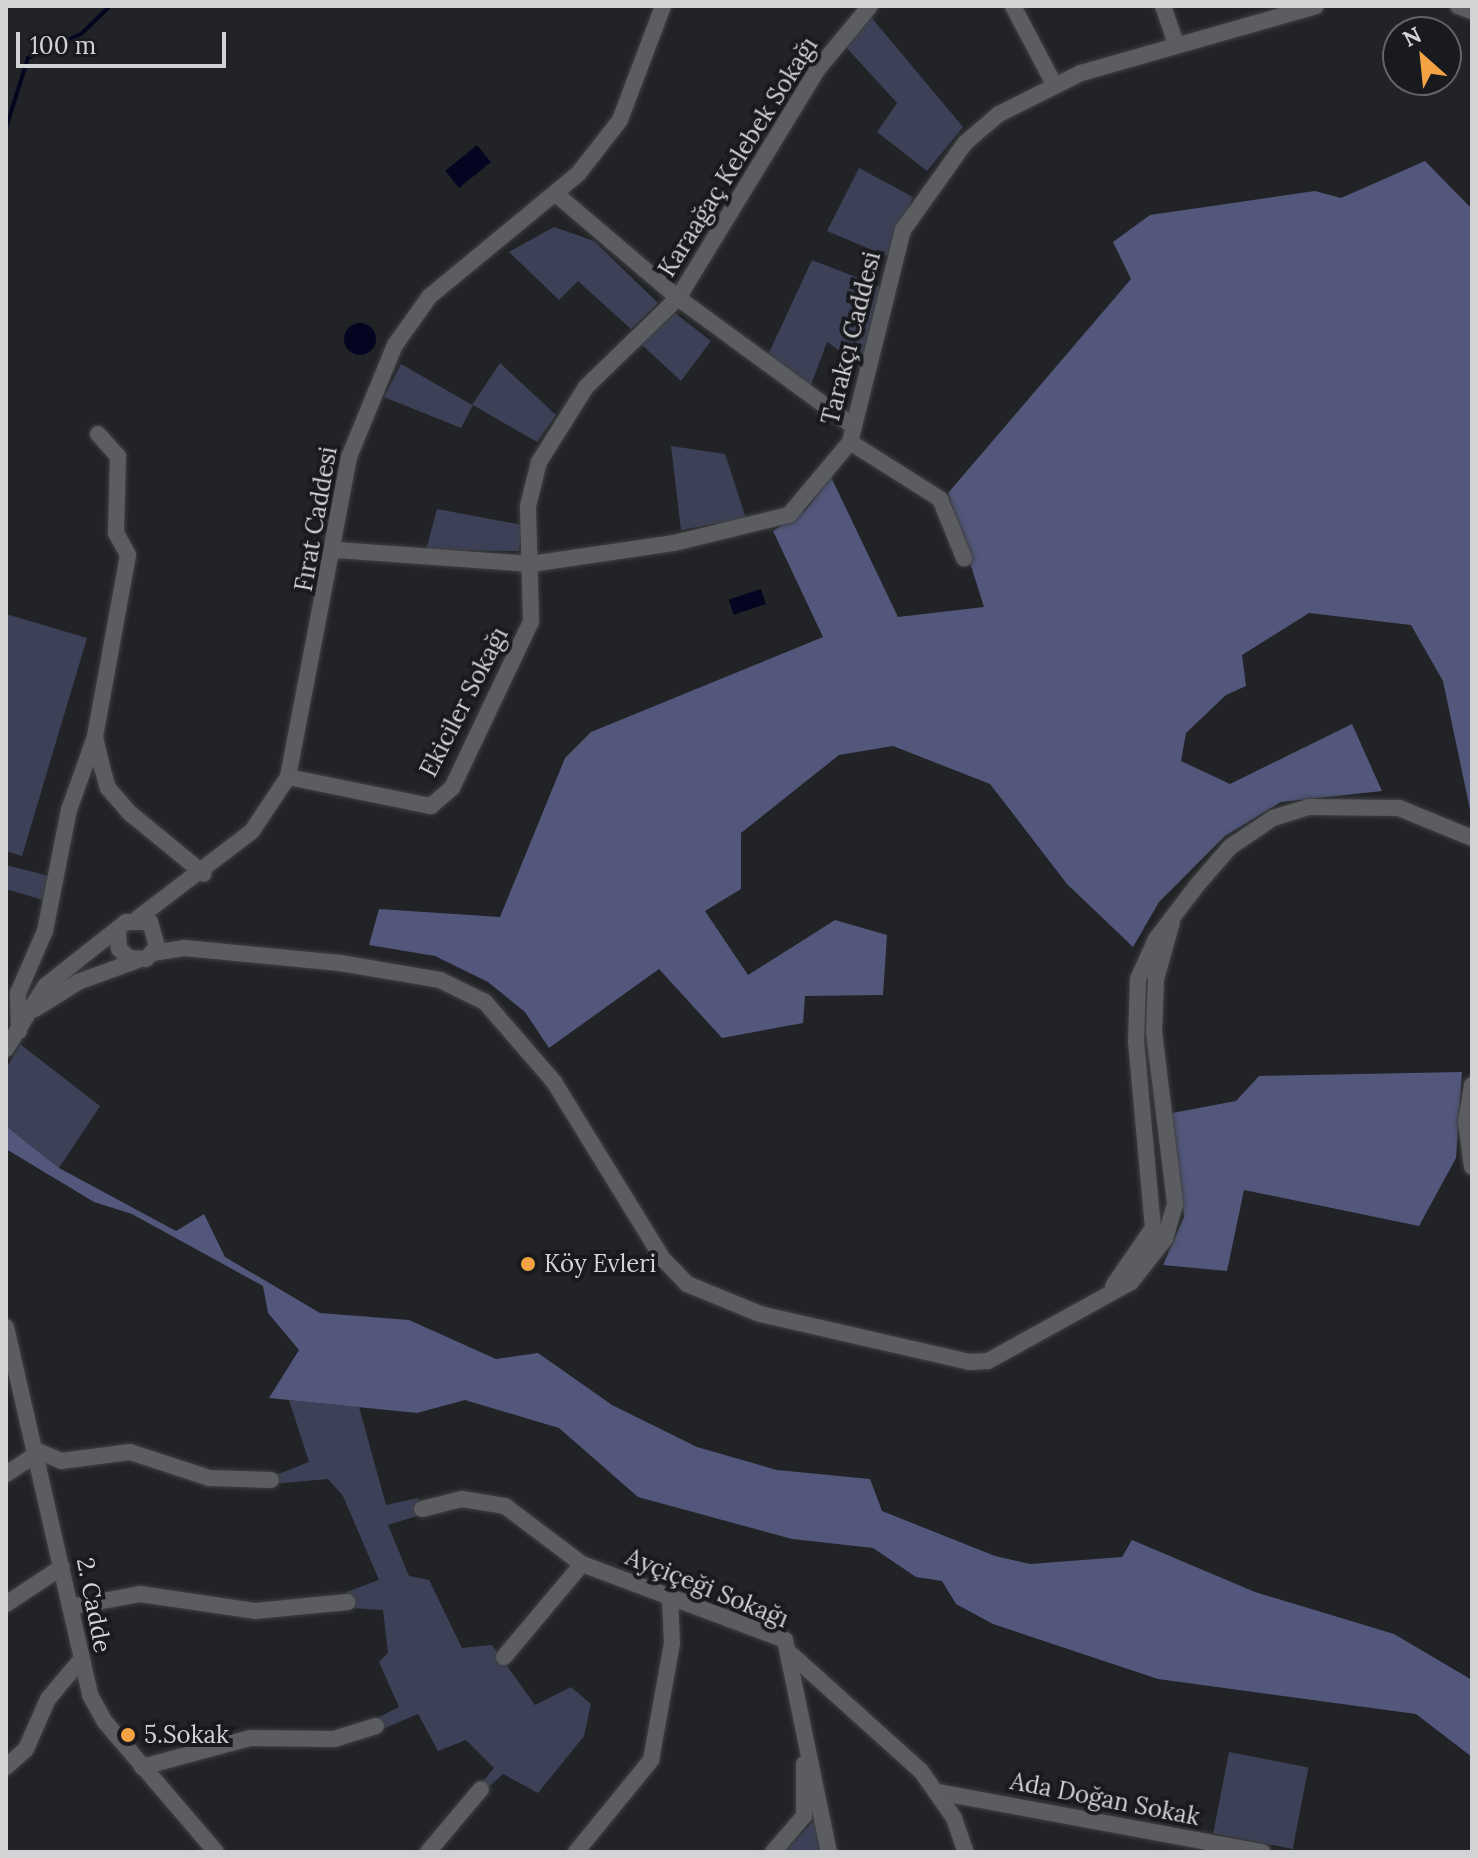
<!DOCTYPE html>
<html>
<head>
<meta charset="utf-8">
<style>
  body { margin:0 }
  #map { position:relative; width:1478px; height:1858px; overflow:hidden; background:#222326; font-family:Lora,serif }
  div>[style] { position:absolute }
  .green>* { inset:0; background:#3d4158; transform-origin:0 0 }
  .forest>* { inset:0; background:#52577b }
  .water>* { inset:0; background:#060521; transform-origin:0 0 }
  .round { border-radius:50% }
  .stream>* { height:4px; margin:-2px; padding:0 2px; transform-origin:2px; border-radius:2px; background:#060521 }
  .roads { filter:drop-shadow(0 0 2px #3f4042) drop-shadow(0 0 2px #3f4042) }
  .minor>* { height:16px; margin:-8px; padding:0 8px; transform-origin:8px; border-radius:8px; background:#5c5d61 }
  .dots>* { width:22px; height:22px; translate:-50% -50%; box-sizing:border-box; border:4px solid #191a1d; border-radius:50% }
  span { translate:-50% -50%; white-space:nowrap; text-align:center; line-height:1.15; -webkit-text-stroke:8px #191a1d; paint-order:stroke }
  .street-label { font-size:24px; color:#d2d3d5 }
  .poi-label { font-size:24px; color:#d2d3d5 }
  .left { translate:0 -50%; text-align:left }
  .frame { position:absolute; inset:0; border:8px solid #d2d3d5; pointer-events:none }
  .north { position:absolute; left:1382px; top:16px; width:80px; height:80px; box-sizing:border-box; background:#191a1d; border:2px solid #636467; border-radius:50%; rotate:333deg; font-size:22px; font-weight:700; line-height:32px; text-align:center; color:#d2d3d5 }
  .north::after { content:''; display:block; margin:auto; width:28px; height:36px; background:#f4a344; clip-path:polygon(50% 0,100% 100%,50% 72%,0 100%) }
  .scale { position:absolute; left:16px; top:32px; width:210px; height:36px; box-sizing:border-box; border:4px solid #d2d3d5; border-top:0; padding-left:10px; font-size:24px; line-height:28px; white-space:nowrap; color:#d2d3d5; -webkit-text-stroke:6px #191a1d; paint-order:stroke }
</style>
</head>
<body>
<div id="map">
  <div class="green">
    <div style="clip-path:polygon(871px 17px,963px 127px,927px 171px,877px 132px,897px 103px,845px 46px)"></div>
    <div style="clip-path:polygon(859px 168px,913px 197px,889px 257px,827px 231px)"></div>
    <div style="clip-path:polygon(554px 227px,594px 241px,658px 303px,631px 329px,578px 281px,559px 300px,509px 252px)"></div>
    <div style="clip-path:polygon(812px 260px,884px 288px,863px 367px,827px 342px,809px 390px,768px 355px)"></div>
    <div style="clip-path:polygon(675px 313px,711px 341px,681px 381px,641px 344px)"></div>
    <div style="clip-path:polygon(500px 363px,556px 415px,537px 442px,473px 405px,461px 428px,384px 397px,401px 364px,472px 405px)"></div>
    <div style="clip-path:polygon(671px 446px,725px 454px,746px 518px,681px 530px)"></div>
    <div style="clip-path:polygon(437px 509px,522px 525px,519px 551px,426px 550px)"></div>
    <div style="clip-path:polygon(6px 614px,87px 638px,22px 856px,6px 851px)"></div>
    <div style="clip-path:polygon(6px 865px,49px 876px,43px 900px,6px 889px)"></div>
    <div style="clip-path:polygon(20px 1044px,100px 1106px,59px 1168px,6px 1126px,6px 1069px)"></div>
    <div style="clip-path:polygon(289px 1400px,359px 1407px,386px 1505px,418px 1498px,423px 1514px,388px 1525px,409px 1576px,429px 1580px,462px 1648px,492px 1645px,535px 1705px,571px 1687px,591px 1704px,584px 1736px,538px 1793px,503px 1774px,483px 1792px,479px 1786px,494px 1768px,466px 1740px,438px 1751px,418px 1714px,378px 1731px,373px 1720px,399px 1707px,379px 1662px,388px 1653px,383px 1610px,350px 1608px,346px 1592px,379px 1580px,343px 1496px,328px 1479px,272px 1484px,271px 1477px,309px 1462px)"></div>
    <div style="left:1229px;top:1752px;width:81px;height:83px;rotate:11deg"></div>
    <div style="clip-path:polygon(817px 1817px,823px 1852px,784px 1852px)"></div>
  </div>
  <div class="forest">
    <div style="clip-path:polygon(1425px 161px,1472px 209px,1472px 819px,1443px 681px,1411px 625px,1309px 613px,1242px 655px,1246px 686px,1226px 695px,1186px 733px,1181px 761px,1230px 784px,1352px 724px,1382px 791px,1281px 802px,1225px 836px,1159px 902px,1133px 947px,1067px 884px,990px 784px,893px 746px,839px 755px,741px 833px,741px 889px,705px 911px,748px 975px,835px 920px,887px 935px,883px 995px,805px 996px,803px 1023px,722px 1038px,659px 969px,549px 1048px,525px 1012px,488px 982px,435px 956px,369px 945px,379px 909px,500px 917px,565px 758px,591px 732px,823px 637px,773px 531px,805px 511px,831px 477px,898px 617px,984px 607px,948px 493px,1131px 279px,1113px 242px,1150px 215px,1315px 191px,1341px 198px)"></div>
    <div style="clip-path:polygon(1462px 1072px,1456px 1158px,1419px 1226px,1244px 1190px,1227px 1271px,1163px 1265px,1184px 1217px,1172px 1113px,1236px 1101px,1259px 1076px)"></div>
    <div style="clip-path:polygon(6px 1126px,59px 1168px,176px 1231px,204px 1214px,225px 1257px,320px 1313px,409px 1320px,496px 1359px,538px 1353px,612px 1405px,697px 1447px,777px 1470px,870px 1479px,882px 1511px,995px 1556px,1030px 1564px,1122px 1557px,1132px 1540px,1255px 1592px,1394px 1634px,1472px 1680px,1472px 1757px,1416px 1714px,1158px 1679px,993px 1624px,956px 1604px,942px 1581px,916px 1577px,873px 1548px,792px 1539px,638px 1497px,559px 1428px,465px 1400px,417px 1413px,269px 1398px,299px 1350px,268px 1313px,263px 1286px,132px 1214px,94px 1202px,6px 1149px)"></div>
  </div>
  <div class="water">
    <div style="left:477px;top:145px;width:22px;height:41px;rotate:51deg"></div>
    <div class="round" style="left:344px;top:323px;width:32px;height:32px"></div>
    <div style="left:761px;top:589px;width:16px;height:34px;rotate:72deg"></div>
  </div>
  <div class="stream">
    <div style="left:6px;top:128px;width:73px;rotate:-72.6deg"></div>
    <div style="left:28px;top:58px;width:58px;rotate:-24.4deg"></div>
    <div style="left:81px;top:34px;width:40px;rotate:-44deg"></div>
  </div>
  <div class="roads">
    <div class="minor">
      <div style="left:1013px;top:6px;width:90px;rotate:62.3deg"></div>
      <div style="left:1163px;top:6px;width:37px;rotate:71deg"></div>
      <div style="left:1458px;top:6px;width:15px;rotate:20deg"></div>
      <div style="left:556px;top:194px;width:160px;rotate:40.4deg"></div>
      <div style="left:678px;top:298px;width:218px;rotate:36.2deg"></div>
      <div style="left:98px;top:434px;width:30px;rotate:48deg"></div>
      <div style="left:118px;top:456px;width:77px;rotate:91.5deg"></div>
      <div style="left:116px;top:533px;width:25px;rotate:61deg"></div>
      <div style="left:128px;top:555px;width:185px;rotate:100.3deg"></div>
      <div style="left:95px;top:737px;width:28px;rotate:77deg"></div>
      <div style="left:101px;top:764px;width:25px;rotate:74deg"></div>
      <div style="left:108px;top:788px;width:35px;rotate:49deg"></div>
      <div style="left:131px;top:814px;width:94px;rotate:39.4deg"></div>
      <div style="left:850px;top:442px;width:107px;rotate:32.3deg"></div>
      <div style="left:940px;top:499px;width:64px;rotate:67.9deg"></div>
      <div style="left:337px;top:550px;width:195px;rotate:4.1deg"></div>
      <div style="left:531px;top:564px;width:145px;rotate:-8.4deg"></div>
      <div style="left:674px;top:543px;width:118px;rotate:-13.7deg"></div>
      <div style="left:789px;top:515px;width:95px;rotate:-50.1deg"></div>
      <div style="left:850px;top:442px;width:219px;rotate:-76deg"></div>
      <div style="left:903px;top:230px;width:107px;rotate:-54.5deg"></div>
      <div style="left:965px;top:143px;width:45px;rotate:-40.5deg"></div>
      <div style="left:999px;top:114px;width:92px;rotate:-26.6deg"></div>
      <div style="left:1081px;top:73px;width:244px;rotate:-15.9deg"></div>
      <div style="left:288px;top:777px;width:146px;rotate:11.5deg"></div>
      <div style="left:431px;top:806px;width:28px;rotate:-41deg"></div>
      <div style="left:452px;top:788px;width:184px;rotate:-64.6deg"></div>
      <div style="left:531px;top:622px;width:116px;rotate:-91.5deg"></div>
      <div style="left:528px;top:506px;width:45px;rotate:-76deg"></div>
      <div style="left:539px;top:462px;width:89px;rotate:-57.9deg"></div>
      <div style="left:586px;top:387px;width:128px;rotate:-44.1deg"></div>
      <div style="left:678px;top:298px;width:267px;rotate:-58.6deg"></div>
      <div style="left:817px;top:70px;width:83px;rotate:-50.4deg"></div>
      <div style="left:138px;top:918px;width:143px;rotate:-37.3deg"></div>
      <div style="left:252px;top:831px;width:65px;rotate:-56.3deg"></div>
      <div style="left:288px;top:777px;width:326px;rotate:-79.2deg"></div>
      <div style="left:349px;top:457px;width:121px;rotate:-67.7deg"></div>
      <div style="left:395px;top:345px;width:60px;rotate:-54.5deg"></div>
      <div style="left:430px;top:296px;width:192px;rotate:-39.5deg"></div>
      <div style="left:578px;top:174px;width:68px;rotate:-52.1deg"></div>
      <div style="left:620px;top:120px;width:122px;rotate:-69.3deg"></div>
      <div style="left:153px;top:953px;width:31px;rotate:-9deg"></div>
      <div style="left:184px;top:948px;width:157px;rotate:5.5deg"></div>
      <div style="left:340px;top:963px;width:101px;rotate:9.6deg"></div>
      <div style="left:440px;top:980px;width:50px;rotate:26.1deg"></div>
      <div style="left:485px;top:1002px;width:106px;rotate:49.2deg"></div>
      <div style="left:554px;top:1082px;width:208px;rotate:58.4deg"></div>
      <div style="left:663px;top:1259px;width:35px;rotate:46deg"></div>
      <div style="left:687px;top:1284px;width:79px;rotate:22.3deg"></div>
      <div style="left:760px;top:1314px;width:214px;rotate:12.9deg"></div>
      <div style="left:969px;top:1362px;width:19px;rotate:-3deg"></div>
      <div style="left:988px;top:1361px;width:163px;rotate:-28.9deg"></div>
      <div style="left:1131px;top:1282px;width:55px;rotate:-51.7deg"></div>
      <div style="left:1165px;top:1239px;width:37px;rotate:-74deg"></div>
      <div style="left:1175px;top:1203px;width:172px;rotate:-97deg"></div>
      <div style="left:1154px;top:1032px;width:53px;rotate:-87.8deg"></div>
      <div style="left:1156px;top:979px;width:59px;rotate:-74.3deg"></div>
      <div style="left:35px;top:1009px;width:51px;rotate:-32.1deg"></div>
      <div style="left:78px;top:982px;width:64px;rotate:-20.1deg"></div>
      <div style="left:19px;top:1031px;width:38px;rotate:-92deg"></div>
      <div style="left:18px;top:993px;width:68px;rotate:-66.5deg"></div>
      <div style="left:45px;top:931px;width:123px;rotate:-78.8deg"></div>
      <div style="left:69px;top:810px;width:77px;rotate:-70.4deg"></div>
      <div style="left:6px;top:1049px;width:74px;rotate:-58.2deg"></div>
      <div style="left:45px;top:986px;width:103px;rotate:-38.3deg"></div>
      <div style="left:126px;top:922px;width:24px"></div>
      <div style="left:150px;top:922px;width:26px;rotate:74deg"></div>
      <div style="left:157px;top:947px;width:16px;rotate:133deg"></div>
      <div style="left:146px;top:959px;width:17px;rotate:-177deg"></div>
      <div style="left:129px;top:958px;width:13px;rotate:-138deg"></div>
      <div style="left:119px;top:949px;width:17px;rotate:-93deg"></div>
      <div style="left:1472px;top:1085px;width:37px;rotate:99deg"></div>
      <div style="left:1466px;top:1122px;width:45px;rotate:82.4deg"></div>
      <div style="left:1113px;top:1286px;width:70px;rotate:-55.4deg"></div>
      <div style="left:1153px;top:1228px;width:187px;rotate:-95.2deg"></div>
      <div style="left:1136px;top:1042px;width:63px;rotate:-88.2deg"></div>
      <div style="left:1138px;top:979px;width:44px;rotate:-65.8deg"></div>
      <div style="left:1156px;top:939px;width:69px;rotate:-52.6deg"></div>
      <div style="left:1198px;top:884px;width:49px;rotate:-49.1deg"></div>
      <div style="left:1230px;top:847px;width:52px;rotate:-34deg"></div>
      <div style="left:1273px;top:818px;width:37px;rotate:-17deg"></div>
      <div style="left:1308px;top:807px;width:91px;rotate:0.6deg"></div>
      <div style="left:1399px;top:808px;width:79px;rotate:22.3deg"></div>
      <div style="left:6px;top:1327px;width:377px;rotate:77.1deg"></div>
      <div style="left:90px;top:1695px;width:31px;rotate:61deg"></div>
      <div style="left:105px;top:1722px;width:171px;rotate:49.5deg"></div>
      <div style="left:6px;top:1474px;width:40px;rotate:-32.9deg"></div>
      <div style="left:40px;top:1452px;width:23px;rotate:23deg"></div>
      <div style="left:61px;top:1461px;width:70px;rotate:-7.4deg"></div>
      <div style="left:130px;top:1452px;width:83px;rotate:18.2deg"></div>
      <div style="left:209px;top:1478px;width:62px;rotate:1.8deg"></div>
      <div style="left:422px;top:1509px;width:41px;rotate:-14deg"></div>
      <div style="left:462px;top:1499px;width:44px;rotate:9.2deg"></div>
      <div style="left:505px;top:1506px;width:96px;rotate:37deg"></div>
      <div style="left:582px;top:1564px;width:217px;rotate:20.5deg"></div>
      <div style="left:785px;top:1640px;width:217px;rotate:78.3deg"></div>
      <div style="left:6px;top:1604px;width:67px;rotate:-33.5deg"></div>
      <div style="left:70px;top:1607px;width:71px;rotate:-10.5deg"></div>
      <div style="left:140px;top:1594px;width:116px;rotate:8.4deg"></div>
      <div style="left:255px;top:1611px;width:93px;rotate:-5.5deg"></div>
      <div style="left:792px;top:1655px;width:173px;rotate:42deg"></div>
      <div style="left:921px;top:1771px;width:57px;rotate:54.9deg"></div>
      <div style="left:954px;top:1818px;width:36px;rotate:71deg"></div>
      <div style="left:504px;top:1657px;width:121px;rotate:-50deg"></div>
      <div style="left:6px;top:1767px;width:27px;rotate:-42deg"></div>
      <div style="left:26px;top:1749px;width:55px;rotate:-66.3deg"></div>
      <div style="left:48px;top:1699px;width:48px;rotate:-50deg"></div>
      <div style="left:142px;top:1767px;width:112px;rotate:-15deg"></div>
      <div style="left:250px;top:1738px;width:84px;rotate:0.7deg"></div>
      <div style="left:334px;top:1739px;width:44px;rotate:-17.2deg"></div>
      <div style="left:938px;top:1792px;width:330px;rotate:10.5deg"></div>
      <div style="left:428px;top:1852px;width:82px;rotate:-49.9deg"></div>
      <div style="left:576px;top:1852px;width:119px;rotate:-50.8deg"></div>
      <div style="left:651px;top:1760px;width:119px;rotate:-79.8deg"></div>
      <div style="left:672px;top:1643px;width:46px;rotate:-92.5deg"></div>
      <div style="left:773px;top:1852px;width:48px;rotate:-49.3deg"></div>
      <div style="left:804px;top:1816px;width:52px;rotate:-90deg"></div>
    </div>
  </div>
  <div class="dots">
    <div style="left:528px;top:1264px;background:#f4a344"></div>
    <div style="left:128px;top:1735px;background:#f4a344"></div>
  </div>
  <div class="street-label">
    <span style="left:738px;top:157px;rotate:-58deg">Karaağaç Kelebek Sokağı</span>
    <span style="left:851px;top:338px;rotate:-76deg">Tarakçı Caddesi</span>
    <span style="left:316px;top:519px;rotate:-80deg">Fırat Caddesi</span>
    <span style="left:464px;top:702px;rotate:-63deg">Ekiciler Sokağı</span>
    <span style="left:707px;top:1588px;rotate:22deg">Ayçiçeği Sokağı</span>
    <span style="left:94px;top:1605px;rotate:79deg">2. Cadde</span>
    <span style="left:1105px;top:1799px;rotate:11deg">Ada Doğan Sokak</span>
  </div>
  <div class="poi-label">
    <span class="left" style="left:544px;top:1264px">Köy Evleri</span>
    <span class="left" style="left:144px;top:1735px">5.Sokak</span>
  </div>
  <div class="frame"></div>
  <div class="north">N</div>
  <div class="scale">100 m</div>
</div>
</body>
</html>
